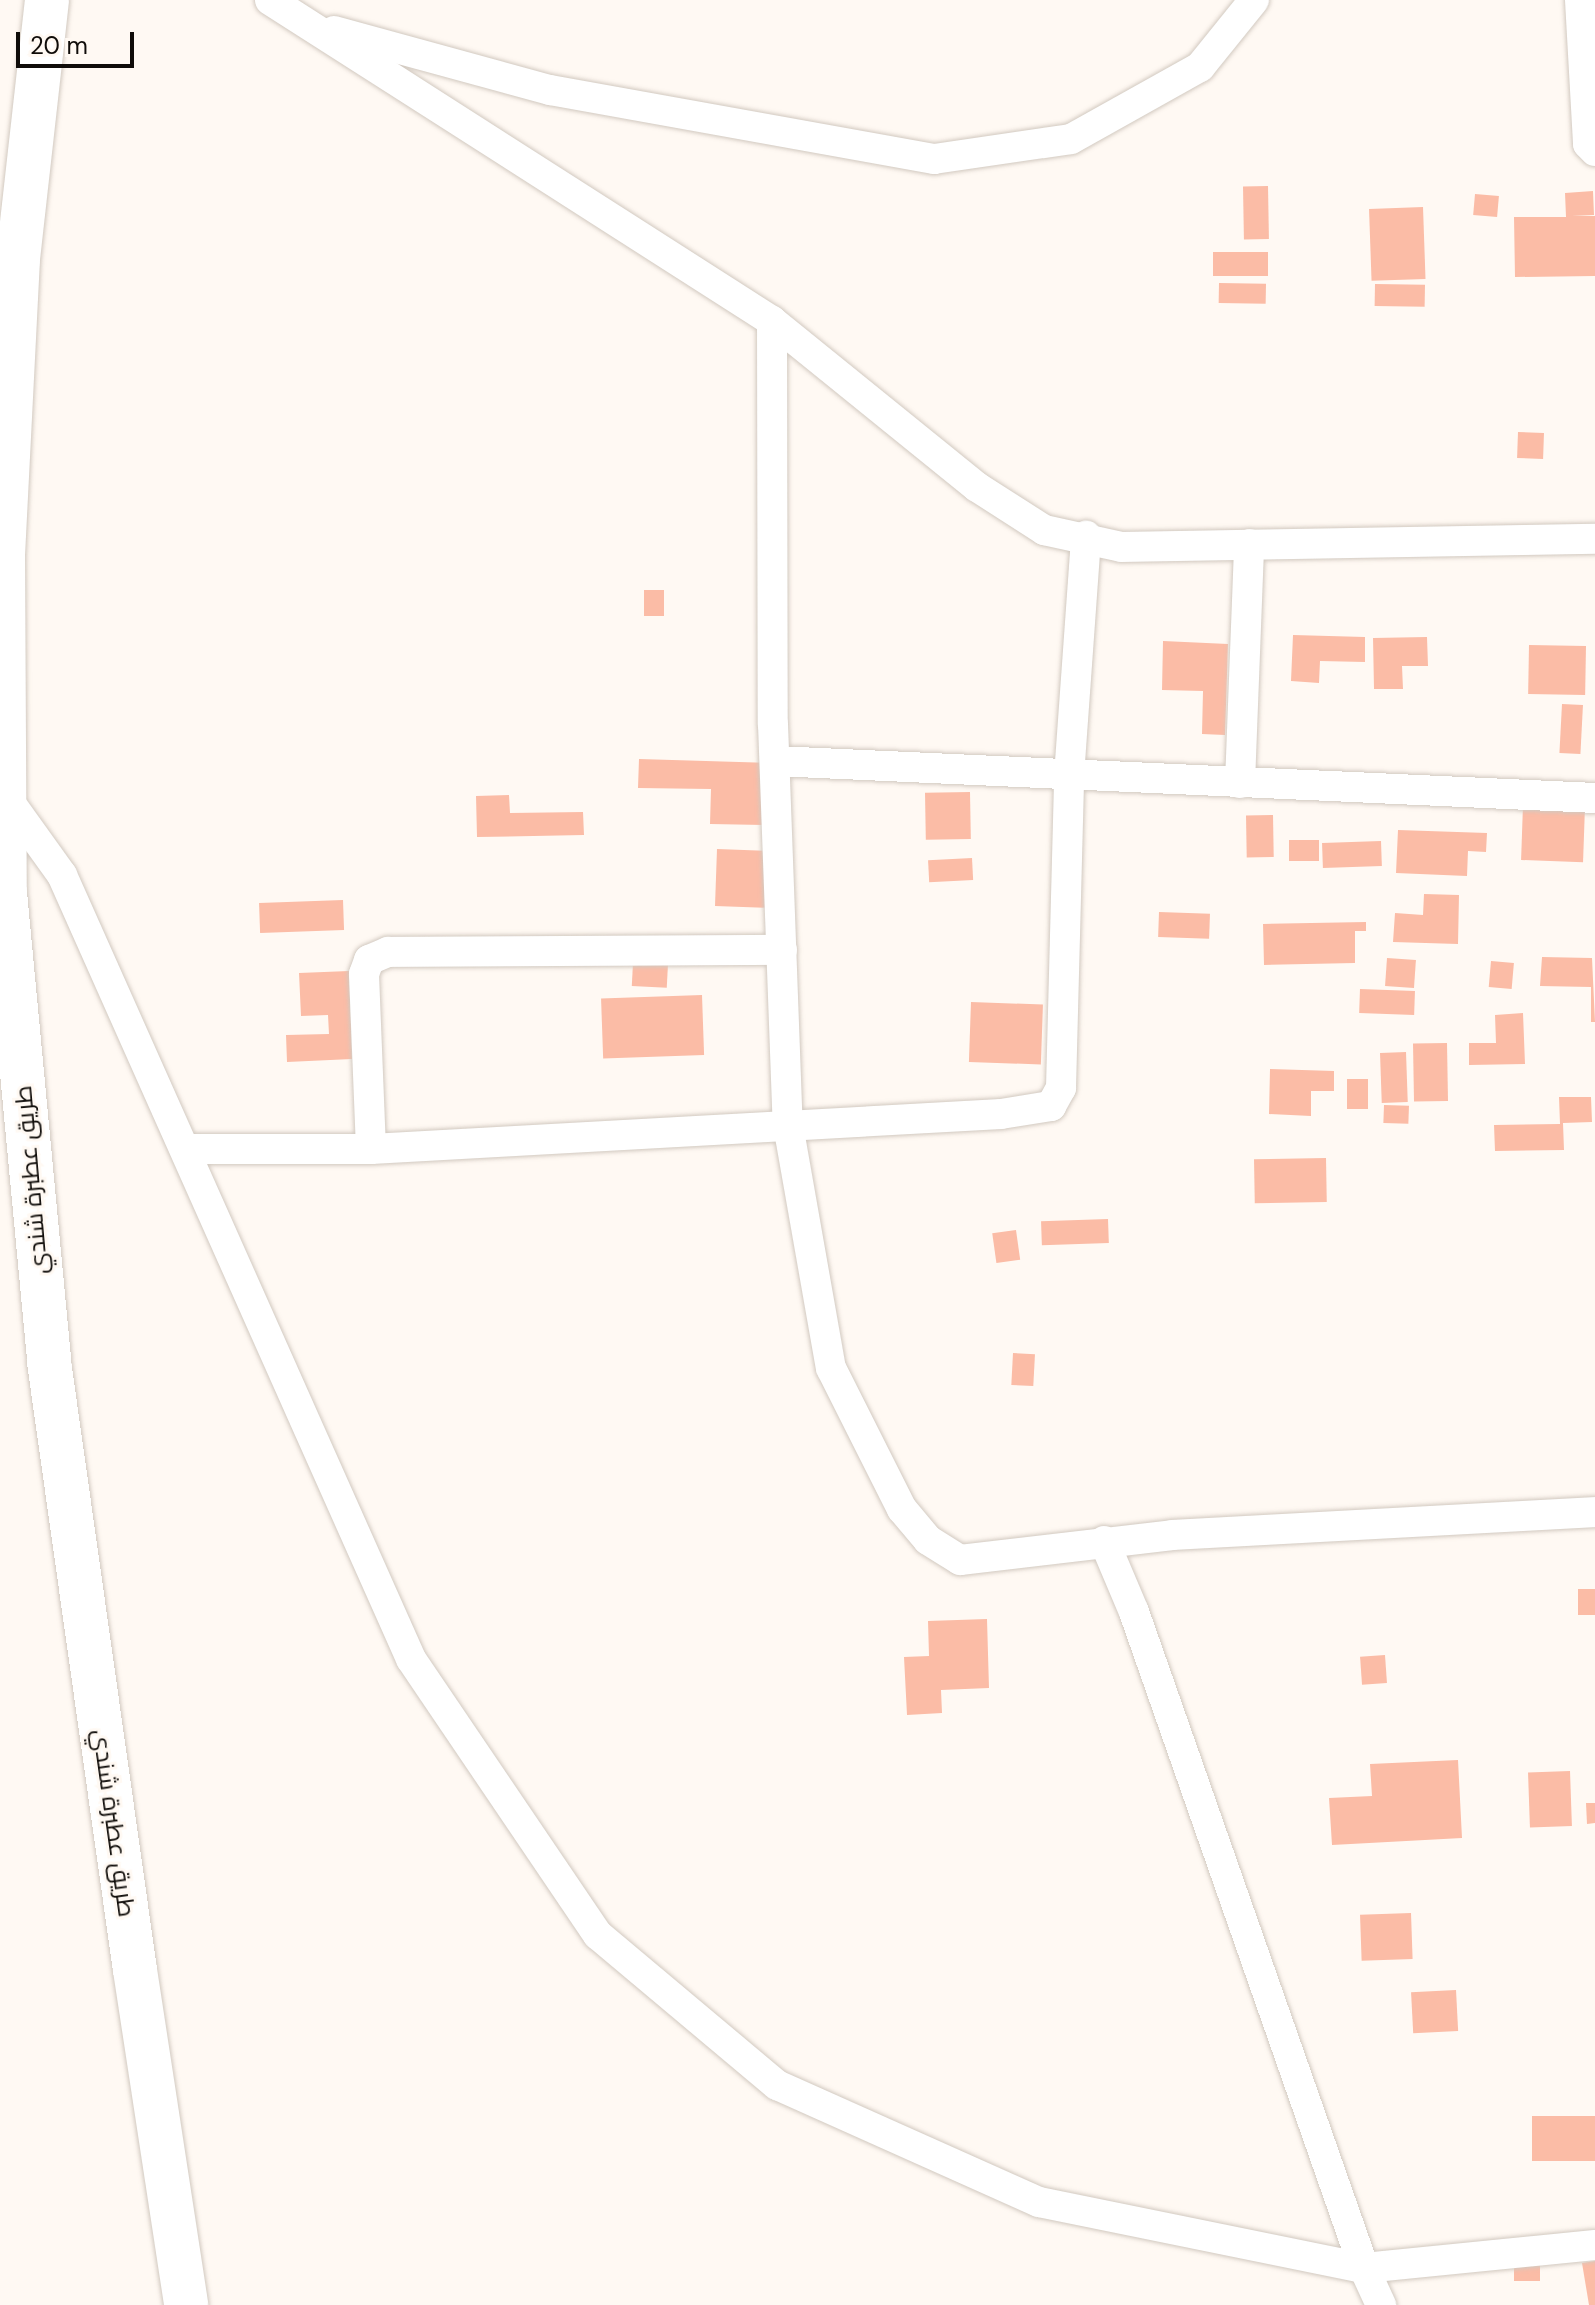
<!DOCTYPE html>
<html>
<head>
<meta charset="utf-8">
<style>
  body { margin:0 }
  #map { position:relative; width:1595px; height:2305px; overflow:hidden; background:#fff9f3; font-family:"DM Sans",Cairo,sans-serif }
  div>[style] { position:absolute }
  .building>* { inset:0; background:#fbbca6; transform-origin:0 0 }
  .roads { filter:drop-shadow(0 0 2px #d2c9c0) drop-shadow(0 0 2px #d2c9c0) }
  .minor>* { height:30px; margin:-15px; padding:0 15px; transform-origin:15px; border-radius:15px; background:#fff }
  .trunk>* { height:44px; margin:-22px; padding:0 22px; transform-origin:22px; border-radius:22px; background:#fff }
  span { translate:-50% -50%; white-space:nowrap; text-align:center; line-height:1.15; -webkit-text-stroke:6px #fff9f3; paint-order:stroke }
  .street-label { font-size:24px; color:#0f0c09 }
  .scale { position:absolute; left:16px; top:32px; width:118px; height:36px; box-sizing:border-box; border:4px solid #0f0c09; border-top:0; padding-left:10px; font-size:24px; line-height:28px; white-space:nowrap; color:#0f0c09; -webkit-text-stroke:6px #fff9f3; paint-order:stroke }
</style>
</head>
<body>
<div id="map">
  <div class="building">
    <div style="left:1268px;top:186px;width:53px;height:25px;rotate:89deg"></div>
    <div style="clip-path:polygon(1593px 191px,1594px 215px,1572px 216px,1595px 216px,1595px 276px,1515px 277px,1514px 217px,1566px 217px,1565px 193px)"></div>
    <div style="left:1475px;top:194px;width:24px;height:21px;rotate:5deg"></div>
    <div style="left:1423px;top:207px;width:72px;height:54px;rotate:88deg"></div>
    <div style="left:1268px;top:252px;width:24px;height:55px;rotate:90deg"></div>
    <div style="left:1219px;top:283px;width:47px;height:20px;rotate:1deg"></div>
    <div style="left:1375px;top:284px;width:50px;height:22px;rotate:1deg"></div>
    <div style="left:1518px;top:432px;width:26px;height:26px;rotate:2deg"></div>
    <div style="left:664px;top:590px;width:26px;height:20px;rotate:90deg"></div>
    <div style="clip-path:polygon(1293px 635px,1365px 637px,1365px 662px,1320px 661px,1319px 683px,1291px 681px)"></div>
    <div style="clip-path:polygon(1427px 637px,1428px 666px,1402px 666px,1403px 689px,1374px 689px,1373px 638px)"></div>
    <div style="clip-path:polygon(1163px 641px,1228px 644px,1225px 735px,1202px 734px,1203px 691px,1162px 690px)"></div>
    <div style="left:1529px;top:645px;width:57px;height:49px;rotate:1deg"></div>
    <div style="left:1562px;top:704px;width:21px;height:49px;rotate:3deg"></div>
    <div style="clip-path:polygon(639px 759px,770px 763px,768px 825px,710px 824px,711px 789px,638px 788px)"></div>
    <div style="left:970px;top:792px;width:47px;height:45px;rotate:89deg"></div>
    <div style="clip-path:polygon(509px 795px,510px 813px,583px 812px,584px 835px,477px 837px,476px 796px)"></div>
    <div style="left:1523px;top:805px;width:62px;height:55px;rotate:2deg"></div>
    <div style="left:1273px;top:815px;width:42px;height:27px;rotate:89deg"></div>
    <div style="clip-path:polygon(1398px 830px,1487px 833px,1486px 852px,1468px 851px,1467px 876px,1396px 873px)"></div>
    <div style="left:1319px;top:840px;width:21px;height:30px;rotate:90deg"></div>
    <div style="left:1381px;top:841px;width:25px;height:59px;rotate:88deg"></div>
    <div style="left:717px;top:849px;width:51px;height:57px;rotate:2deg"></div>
    <div style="left:972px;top:858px;width:22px;height:44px;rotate:87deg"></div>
    <div style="clip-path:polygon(1424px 894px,1459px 895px,1458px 944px,1393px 942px,1395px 913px,1423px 915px)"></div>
    <div style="left:343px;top:900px;width:30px;height:84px;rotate:88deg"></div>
    <div style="left:1159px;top:912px;width:51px;height:25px;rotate:2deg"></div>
    <div style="clip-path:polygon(1366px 922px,1366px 931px,1355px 931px,1355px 963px,1264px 965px,1263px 924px)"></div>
    <div style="clip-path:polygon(1542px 957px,1592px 958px,1595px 1022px,1591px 1022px,1591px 987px,1540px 986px)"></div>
    <div style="left:1387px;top:958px;width:29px;height:28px;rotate:4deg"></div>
    <div style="left:1491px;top:961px;width:23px;height:26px;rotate:5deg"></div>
    <div style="left:633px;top:963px;width:35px;height:23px;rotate:3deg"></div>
    <div style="clip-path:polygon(349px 971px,352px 1059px,287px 1062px,286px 1035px,329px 1034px,328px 1015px,301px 1016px,299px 973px)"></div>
    <div style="left:1360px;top:989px;width:55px;height:24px;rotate:2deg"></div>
    <div style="left:702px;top:995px;width:60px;height:101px;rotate:88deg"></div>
    <div style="left:971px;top:1002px;width:72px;height:60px;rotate:2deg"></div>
    <div style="clip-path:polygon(1523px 1013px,1525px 1064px,1469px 1065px,1469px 1043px,1496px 1043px,1495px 1015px)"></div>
    <div style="left:1447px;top:1043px;width:58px;height:34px;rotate:89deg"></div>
    <div style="left:1406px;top:1052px;width:50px;height:26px;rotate:88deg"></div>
    <div style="clip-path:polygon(1270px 1069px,1334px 1071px,1334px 1091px,1311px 1091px,1311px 1116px,1269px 1114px)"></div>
    <div style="left:1347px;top:1079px;width:21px;height:30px"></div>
    <div style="clip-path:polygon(1559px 1097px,1591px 1097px,1592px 1122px,1563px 1123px,1564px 1150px,1495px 1151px,1494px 1125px,1560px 1124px)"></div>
    <div style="left:1384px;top:1105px;width:25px;height:18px;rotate:2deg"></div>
    <div style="left:1326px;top:1158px;width:44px;height:72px;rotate:89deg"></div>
    <div style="left:1108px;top:1219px;width:24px;height:67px;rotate:88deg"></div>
    <div style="left:1016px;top:1230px;width:30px;height:24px;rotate:82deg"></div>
    <div style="left:1013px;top:1353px;width:22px;height:32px;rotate:3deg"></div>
    <div style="left:1595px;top:1589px;width:26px;height:17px;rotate:90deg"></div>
    <div style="clip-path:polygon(987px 1619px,989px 1688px,941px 1690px,942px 1713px,907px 1715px,904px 1657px,929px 1656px,928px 1621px)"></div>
    <div style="left:1385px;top:1655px;width:28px;height:25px;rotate:86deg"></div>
    <div style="clip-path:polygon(1458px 1760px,1462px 1838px,1332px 1845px,1329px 1798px,1372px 1796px,1370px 1764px)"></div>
    <div style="left:1570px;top:1771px;width:55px;height:42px;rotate:88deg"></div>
    <div style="clip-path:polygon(1586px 1803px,1595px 1803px,1595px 1823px,1587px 1824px)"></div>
    <div style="left:1411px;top:1913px;width:46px;height:51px;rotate:88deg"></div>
    <div style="left:1456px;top:1990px;width:41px;height:45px;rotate:87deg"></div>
    <div style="left:1595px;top:2116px;width:45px;height:63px;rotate:90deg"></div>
    <div style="clip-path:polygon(1595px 2261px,1595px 2305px,1589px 2305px,1582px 2263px)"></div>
    <div style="left:1540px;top:2263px;width:18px;height:26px;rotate:90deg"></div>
  </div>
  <div class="roads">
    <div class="minor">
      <div style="left:270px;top:0;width:596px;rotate:32.6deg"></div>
      <div style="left:772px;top:321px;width:264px;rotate:39deg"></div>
      <div style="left:977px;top:487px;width:80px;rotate:32.7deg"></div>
      <div style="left:1044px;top:530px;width:79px;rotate:12.4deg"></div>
      <div style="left:1121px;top:547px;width:474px;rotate:-1deg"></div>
      <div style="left:1580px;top:0;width:144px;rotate:86.8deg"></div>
      <div style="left:1588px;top:144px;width:10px;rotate:45deg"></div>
      <div style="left:334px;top:31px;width:224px;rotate:15.3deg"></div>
      <div style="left:550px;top:90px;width:390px;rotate:10.2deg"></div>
      <div style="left:934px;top:159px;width:138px;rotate:-8.3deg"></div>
      <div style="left:1071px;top:139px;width:148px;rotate:-29.2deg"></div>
      <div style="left:1200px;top:67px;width:86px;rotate:-51.1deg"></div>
      <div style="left:772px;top:321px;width:403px;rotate:89.9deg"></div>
      <div style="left:773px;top:724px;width:401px;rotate:87.9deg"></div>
      <div style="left:788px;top:1125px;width:247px;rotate:80deg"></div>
      <div style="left:831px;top:1368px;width:158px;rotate:63.3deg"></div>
      <div style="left:902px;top:1509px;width:40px;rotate:50deg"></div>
      <div style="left:928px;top:1540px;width:38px;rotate:32deg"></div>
      <div style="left:960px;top:1560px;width:214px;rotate:-6.7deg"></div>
      <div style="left:1173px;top:1535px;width:423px;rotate:-3.1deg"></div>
      <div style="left:775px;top:761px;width:821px;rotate:2.58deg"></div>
      <div style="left:1240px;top:783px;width:239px;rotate:-87.8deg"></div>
      <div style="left:6px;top:797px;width:96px;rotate:54.3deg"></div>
      <div style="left:62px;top:875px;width:858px;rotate:66deg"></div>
      <div style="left:411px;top:1659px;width:333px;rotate:55.9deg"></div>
      <div style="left:598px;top:1935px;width:234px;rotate:40deg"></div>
      <div style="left:777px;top:2085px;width:287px;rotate:24.1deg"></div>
      <div style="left:1039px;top:2202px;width:332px;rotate:11.5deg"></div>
      <div style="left:1364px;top:2268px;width:232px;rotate:-5.7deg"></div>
      <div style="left:185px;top:1149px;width:186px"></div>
      <div style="left:371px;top:1149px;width:631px;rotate:-3.18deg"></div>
      <div style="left:1001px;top:1114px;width:51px;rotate:-9.1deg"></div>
      <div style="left:1051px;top:1106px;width:21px;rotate:-61deg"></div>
      <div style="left:1061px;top:1088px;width:312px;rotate:-88.5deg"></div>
      <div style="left:1069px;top:776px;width:241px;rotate:-85.9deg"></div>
      <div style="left:371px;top:1149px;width:175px;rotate:-92.3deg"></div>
      <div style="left:364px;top:974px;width:15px;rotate:-70deg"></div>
      <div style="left:369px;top:960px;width:21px;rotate:-23deg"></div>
      <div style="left:388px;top:952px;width:394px;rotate:-0.3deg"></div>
      <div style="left:1104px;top:1541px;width:77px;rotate:67.1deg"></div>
      <div style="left:1134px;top:1612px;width:695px;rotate:70.68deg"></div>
      <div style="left:1364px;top:2268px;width:41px;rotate:65.3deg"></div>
    </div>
    <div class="trunk">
      <div style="left:47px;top:0;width:261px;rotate:96.4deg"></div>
      <div style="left:18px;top:259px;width:294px;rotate:92.9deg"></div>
      <div style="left:3px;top:553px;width:340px;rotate:89.7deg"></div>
      <div style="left:5px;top:893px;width:471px;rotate:84.6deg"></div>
      <div style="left:49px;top:1362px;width:614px;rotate:81.95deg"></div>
      <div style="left:135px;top:1970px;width:339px;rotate:81.3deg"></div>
    </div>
  </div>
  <div class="street-label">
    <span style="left:31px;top:1180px;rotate:-95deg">طريق عطبرة شندي</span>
    <span style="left:114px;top:1823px;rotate:82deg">طريق عطبرة شندي</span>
  </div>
  <div class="scale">20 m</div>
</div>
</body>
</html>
